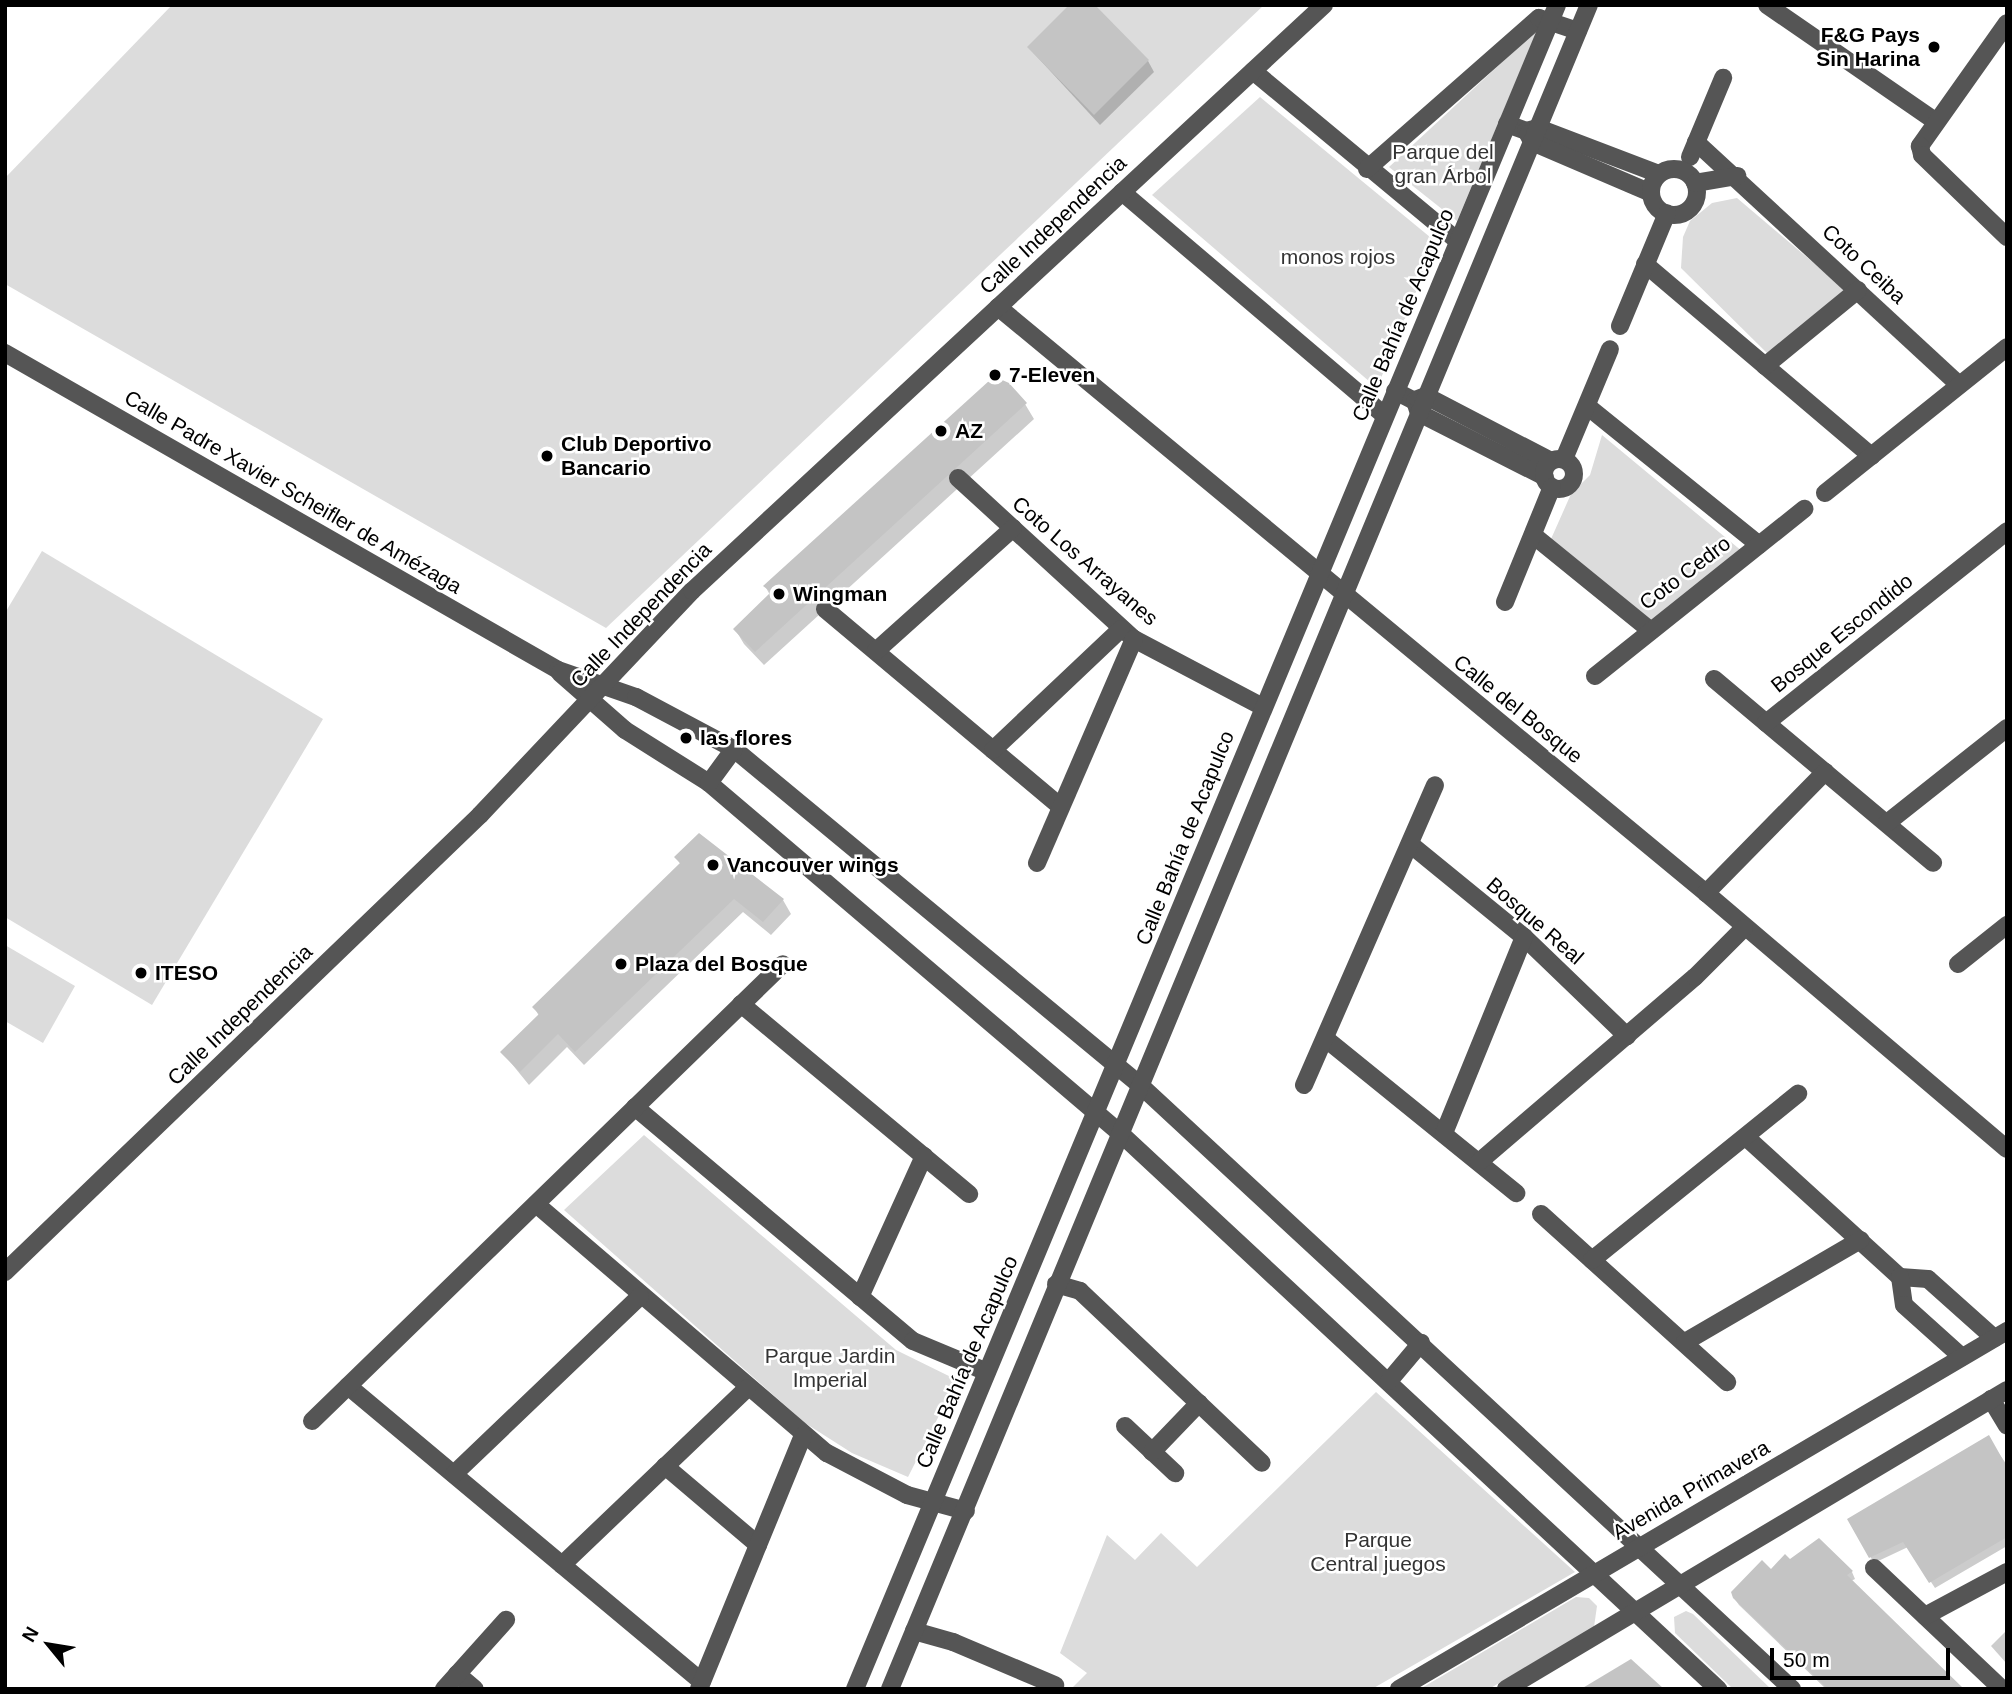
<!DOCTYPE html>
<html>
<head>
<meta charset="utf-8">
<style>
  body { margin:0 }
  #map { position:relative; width:2012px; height:1694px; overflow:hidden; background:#fff; font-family:Arial,sans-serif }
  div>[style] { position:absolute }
  .green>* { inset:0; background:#dcdcdc }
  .shadow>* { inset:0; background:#0003 }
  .building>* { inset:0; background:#c4c4c4 }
  .minor>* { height:18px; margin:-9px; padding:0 9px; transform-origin:9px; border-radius:9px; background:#555 }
  .minor>.ring { margin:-9px; padding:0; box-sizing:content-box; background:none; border:18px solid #555; border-radius:50% }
  .dots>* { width:19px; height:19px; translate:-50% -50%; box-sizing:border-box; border:4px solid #fff; border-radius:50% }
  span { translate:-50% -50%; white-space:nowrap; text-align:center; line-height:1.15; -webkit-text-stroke:5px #fff; paint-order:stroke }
  .poi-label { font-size:21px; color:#000; font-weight:700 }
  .right { translate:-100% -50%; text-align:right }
  .left { translate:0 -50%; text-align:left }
  .park-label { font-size:21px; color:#333 }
  .street-label { font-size:21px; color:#000 }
  .frame { position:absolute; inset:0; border:7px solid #000; pointer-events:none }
  .north { position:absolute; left:14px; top:1610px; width:70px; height:70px; -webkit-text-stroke:5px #fff; paint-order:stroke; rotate:300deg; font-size:19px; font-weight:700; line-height:28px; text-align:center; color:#000 }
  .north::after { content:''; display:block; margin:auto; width:24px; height:32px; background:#000; clip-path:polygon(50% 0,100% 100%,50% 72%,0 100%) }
  .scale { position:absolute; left:1770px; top:1648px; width:180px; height:32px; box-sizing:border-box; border:4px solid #000; border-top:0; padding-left:9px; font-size:21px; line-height:24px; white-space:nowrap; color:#000; -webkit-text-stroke:5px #fff; paint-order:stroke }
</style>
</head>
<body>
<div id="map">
  <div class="green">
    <div style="clip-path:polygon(172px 5px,1264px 5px,606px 628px,5px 284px,5px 178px)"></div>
    <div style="clip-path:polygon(1538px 29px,1457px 221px,1389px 167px)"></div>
    <div style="clip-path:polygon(1260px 97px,1436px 242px,1377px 388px,1152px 195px)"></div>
    <div style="clip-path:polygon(1737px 198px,1848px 292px,1772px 358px,1681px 268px,1683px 237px,1690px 221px,1712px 203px)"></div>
    <div style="clip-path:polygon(1602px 435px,1743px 552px,1657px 628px,1551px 539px,1571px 494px,1590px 475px)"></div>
    <div style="clip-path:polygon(42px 551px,323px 719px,152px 1005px,5px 917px,5px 613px)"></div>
    <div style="clip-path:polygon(5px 945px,75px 986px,43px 1043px,5px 1021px)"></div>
    <div style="clip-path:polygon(644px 1135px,896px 1350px,957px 1380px,908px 1477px,852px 1453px,805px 1423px,564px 1210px)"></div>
    <div style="clip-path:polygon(1376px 1392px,1575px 1572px,1372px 1689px,1071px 1689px,1087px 1673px,1060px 1653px,1107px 1535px,1135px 1560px,1161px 1533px,1197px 1567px)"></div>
    <div style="clip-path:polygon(1576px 1597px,1589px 1598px,1597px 1606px,1594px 1627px,1489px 1689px,1420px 1689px)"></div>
    <div style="clip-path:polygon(1686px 1611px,1693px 1614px,1771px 1689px,1733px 1689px,1675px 1633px,1674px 1617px)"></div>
  </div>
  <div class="shadow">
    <div style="clip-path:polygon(1029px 48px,1148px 61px,1154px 72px,1100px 125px)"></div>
    <div style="clip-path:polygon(1025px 404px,1034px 419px,764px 665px,744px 644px,735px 629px,770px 595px,765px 586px)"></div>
    <div style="clip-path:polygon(699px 836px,783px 900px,791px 914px,771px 935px,743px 912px,584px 1065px,567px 1047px,529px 1085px,502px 1052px,539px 1016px,534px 1007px,681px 865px,676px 857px)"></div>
    <div style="clip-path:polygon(1988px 1438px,2007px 1465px,2007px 1546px,1935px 1588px,1908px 1547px,1874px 1563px,1849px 1520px)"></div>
    <div style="clip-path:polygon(1819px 1540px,1852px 1572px,1855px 1579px,1851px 1581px,1962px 1689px,1826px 1689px,1739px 1605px,1734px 1598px)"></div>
    <div style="clip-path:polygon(2007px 1630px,2007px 1664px,1991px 1646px)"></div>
  </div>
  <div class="building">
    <div style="clip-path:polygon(1069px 5px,1095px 5px,1149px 60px,1094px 115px,1027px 47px)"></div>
    <div style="clip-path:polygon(1000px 379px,1009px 383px,1027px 403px,755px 652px,733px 629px,771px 592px,763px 586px,990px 380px)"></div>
    <div style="clip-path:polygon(699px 833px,784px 899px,763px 922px,734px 899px,575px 1052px,558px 1034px,520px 1072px,500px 1052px,539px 1014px,532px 1007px,680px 863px,674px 857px)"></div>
    <div style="clip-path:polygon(1989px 1435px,2007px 1467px,2007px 1537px,1929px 1583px,1903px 1542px,1869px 1558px,1847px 1519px)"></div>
    <div style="clip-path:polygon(1819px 1538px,1853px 1571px,1847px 1575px,1964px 1689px,1828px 1689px,1733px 1598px,1731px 1592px,1762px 1560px,1771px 1569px,1785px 1554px,1790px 1559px)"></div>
    <div style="clip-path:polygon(1631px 1659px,1664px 1689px,1581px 1689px)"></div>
  </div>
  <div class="minor">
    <div style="left:1767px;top:5px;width:204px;rotate:34.6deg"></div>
    <div style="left:2007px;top:23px;width:151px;rotate:125.3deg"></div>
    <div style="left:1920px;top:146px;width:9px;rotate:77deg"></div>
    <div style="left:1922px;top:155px;width:118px;rotate:44deg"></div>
    <div style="left:1253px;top:71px;width:266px;rotate:39.7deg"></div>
    <div style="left:1507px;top:124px;width:20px;rotate:20deg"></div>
    <div style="left:1526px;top:131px;width:12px;rotate:-14deg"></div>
    <div style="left:1538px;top:128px;width:129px;rotate:20.8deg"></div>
    <div style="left:1528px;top:134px;width:9px;rotate:63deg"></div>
    <div style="left:1532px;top:142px;width:129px;rotate:23.2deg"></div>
    <div style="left:1696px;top:142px;width:358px;rotate:42.7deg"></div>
    <div style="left:1690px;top:157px;width:86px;rotate:-67.3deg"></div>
    <div style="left:1367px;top:169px;width:229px;rotate:-41.3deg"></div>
    <div style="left:1539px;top:18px;width:41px;rotate:18.4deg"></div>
    <div class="ring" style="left:1651px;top:169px;width:28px;height:28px"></div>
    <div style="left:1695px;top:183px;width:43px;rotate:-9.5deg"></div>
    <div style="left:1122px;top:192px;width:345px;rotate:40.4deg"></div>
    <div style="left:1645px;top:264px;width:297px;rotate:40.3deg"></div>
    <div style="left:998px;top:307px;width:919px;rotate:39.61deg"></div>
    <div style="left:1706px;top:893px;width:395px;rotate:40.4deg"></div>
    <div style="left:1620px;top:326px;width:122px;rotate:-67.4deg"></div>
    <div style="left:5px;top:353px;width:637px;rotate:29.82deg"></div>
    <div style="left:558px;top:670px;width:83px;rotate:19.1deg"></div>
    <div style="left:636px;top:697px;width:111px;rotate:28deg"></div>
    <div style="left:734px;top:749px;width:527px;rotate:39.61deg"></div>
    <div style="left:1140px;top:1085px;width:889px;rotate:42.81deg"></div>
    <div style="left:1765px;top:366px;width:120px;rotate:-39.3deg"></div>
    <div style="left:1395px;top:391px;width:22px;rotate:27deg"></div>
    <div style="left:1415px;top:401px;width:13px;rotate:72deg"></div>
    <div style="left:1419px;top:413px;width:141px;rotate:26.9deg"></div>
    <div style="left:1418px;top:399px;width:9px;rotate:-21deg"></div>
    <div style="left:1426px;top:396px;width:141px;rotate:27.5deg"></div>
    <div style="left:1587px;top:406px;width:221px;rotate:38.9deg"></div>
    <div class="ring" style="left:1544px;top:459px;width:12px;height:12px"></div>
    <div style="left:1564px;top:459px;width:119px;rotate:-67.3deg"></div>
    <div style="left:958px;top:478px;width:239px;rotate:42.5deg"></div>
    <div style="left:1134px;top:639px;width:146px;rotate:27.8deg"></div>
    <div style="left:1825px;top:493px;width:233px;rotate:-38.7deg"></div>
    <div style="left:1533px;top:535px;width:152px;rotate:39.1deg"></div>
    <div style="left:1505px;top:602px;width:124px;rotate:-67.8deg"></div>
    <div style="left:825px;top:609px;width:307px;rotate:40deg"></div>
    <div style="left:876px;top:651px;width:184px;rotate:-41.9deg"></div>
    <div style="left:560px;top:673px;width:86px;rotate:41.2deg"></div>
    <div style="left:625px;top:730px;width:99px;rotate:32.2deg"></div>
    <div style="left:709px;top:783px;width:540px;rotate:40.42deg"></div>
    <div style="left:1120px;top:1133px;width:817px;rotate:42.92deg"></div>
    <div style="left:1595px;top:676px;width:268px;rotate:-38.6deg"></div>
    <div style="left:1714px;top:679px;width:286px;rotate:40deg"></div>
    <div style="left:1766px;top:723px;width:308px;rotate:-38.5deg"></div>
    <div style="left:993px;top:750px;width:176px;rotate:-43.4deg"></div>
    <div style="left:709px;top:783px;width:42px;rotate:-53.7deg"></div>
    <div style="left:1887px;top:823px;width:153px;rotate:-38.4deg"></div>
    <div style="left:1410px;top:844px;width:147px;rotate:39.2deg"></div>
    <div style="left:1524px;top:937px;width:143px;rotate:43.9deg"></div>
    <div style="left:1037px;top:863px;width:244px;rotate:-66.6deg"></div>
    <div style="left:1706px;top:893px;width:170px;rotate:-45.5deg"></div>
    <div style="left:1958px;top:964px;width:63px;rotate:-38.5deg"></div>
    <div style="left:741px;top:1004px;width:297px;rotate:39.8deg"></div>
    <div style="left:1326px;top:1039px;width:245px;rotate:39deg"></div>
    <div style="left:1304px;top:1085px;width:327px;rotate:-66.4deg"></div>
    <div style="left:635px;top:1107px;width:363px;rotate:40.1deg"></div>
    <div style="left:913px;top:1341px;width:80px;rotate:22.7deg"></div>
    <div style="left:1444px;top:1133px;width:212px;rotate:-67.8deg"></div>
    <div style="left:1747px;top:1138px;width:207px;rotate:42.3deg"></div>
    <div style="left:1900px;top:1277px;width:28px;rotate:4deg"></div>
    <div style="left:1928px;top:1279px;width:89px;rotate:41.8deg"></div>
    <div style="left:1479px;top:1162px;width:284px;rotate:-40.6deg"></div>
    <div style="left:1695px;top:977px;width:69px;rotate:-45deg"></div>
    <div style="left:536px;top:1204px;width:383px;rotate:40.6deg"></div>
    <div style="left:827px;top:1453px;width:90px;rotate:27.7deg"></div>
    <div style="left:907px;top:1495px;width:61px;rotate:15.2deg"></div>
    <div style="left:1541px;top:1214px;width:251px;rotate:42.1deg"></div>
    <div style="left:1592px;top:1260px;width:265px;rotate:-38.9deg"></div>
    <div style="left:5px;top:1272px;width:659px;rotate:-43.89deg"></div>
    <div style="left:480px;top:815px;width:308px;rotate:-46.6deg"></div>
    <div style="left:692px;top:591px;width:862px;rotate:-42.84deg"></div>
    <div style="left:1900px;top:1277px;width:28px;rotate:82deg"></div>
    <div style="left:1904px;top:1305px;width:78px;rotate:41.9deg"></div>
    <div style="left:1056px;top:1284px;width:25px;rotate:16deg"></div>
    <div style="left:1080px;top:1291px;width:250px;rotate:43.4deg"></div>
    <div style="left:860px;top:1297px;width:155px;rotate:-65.6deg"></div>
    <div style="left:1685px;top:1342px;width:203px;rotate:-30.2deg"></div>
    <div style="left:1389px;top:1381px;width:50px;rotate:-49.9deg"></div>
    <div style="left:348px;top:1386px;width:461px;rotate:39.9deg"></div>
    <div style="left:1991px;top:1399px;width:31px;rotate:59deg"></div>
    <div style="left:312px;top:1421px;width:656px;rotate:-44.14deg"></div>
    <div style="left:1125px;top:1426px;width:69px;rotate:43.2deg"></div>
    <div style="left:1152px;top:1452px;width:68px;rotate:-46.2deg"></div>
    <div style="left:665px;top:1466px;width:122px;rotate:40.3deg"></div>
    <div style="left:454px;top:1474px;width:257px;rotate:-43.7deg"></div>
    <div style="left:562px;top:1565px;width:256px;rotate:-43.7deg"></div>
    <div style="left:1874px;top:1568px;width:176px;rotate:43.4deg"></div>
    <div style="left:1925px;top:1616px;width:93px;rotate:-28.2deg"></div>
    <div style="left:914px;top:1631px;width:41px;rotate:15.8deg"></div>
    <div style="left:953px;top:1642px;width:111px;rotate:22.9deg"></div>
    <div style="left:457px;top:1674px;width:23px;rotate:40deg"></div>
    <div style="left:444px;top:1689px;width:93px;rotate:-48.1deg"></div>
    <div style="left:699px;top:1689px;width:274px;rotate:-67.7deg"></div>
    <div style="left:855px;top:1689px;width:1824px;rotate:-67.37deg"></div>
    <div style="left:890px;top:1689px;width:1823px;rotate:-67.46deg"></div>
    <div style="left:1399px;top:1689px;width:706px;rotate:-30.49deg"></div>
    <div style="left:1506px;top:1689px;width:583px;rotate:-30.83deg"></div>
  </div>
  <div class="dots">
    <div style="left:1934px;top:47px;background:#000"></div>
    <div style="left:995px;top:375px;background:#000"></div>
    <div style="left:941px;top:431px;background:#000"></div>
    <div style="left:547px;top:456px;background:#000"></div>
    <div style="left:779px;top:594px;background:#000"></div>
    <div style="left:686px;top:738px;background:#000"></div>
    <div style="left:713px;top:865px;background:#000"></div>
    <div style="left:621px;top:964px;background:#000"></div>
    <div style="left:141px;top:973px;background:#000"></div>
  </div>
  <div class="poi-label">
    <span class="right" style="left:1920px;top:47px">F&amp;G Pays<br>Sin Harina</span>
    <span class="left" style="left:1009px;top:375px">7-Eleven</span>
    <span class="left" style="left:955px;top:431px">AZ</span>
    <span class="left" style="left:561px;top:456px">Club Deportivo<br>Bancario</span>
    <span class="left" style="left:793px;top:594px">Wingman</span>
    <span class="left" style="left:700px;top:738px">las flores</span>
    <span class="left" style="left:727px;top:865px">Vancouver wings</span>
    <span class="left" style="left:635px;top:964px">Plaza del Bosque</span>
    <span class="left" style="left:155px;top:973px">ITESO</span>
  </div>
  <div class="park-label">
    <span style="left:1443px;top:164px">Parque del<br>gran Árbol</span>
    <span style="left:1338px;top:257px">monos rojos</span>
    <span style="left:830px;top:1368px">Parque Jardin<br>Imperial</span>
    <span style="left:1378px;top:1552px">Parque<br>Central juegos</span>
  </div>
  <div class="street-label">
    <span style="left:1053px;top:225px;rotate:-43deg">Calle Independencia</span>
    <span style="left:1864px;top:264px;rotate:43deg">Coto Ceiba</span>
    <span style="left:1403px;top:315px;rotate:-67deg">Calle Bahía de Acapulco</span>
    <span style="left:293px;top:492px;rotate:30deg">Calle Padre Xavier Scheifler de Amézaga</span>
    <span style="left:1085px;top:561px;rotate:41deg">Coto Los Arrayanes</span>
    <span style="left:1685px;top:573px;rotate:-37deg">Coto Cedro</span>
    <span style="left:641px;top:615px;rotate:-46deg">Calle Independencia</span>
    <span style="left:1842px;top:633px;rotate:-39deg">Bosque Escondido</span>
    <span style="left:1518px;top:709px;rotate:39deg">Calle del Bosque</span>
    <span style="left:1185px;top:838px;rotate:-68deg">Calle Bahía de Acapulco</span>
    <span style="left:1535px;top:921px;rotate:41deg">Bosque Real</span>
    <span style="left:240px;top:1015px;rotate:-44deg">Calle Independencia</span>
    <span style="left:967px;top:1362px;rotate:-67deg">Calle Bahía de Acapulco</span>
    <span style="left:1691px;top:1490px;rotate:-30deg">Avenida Primavera</span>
  </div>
  <div class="frame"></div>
  <div class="north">N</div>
  <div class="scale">50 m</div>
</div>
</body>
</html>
